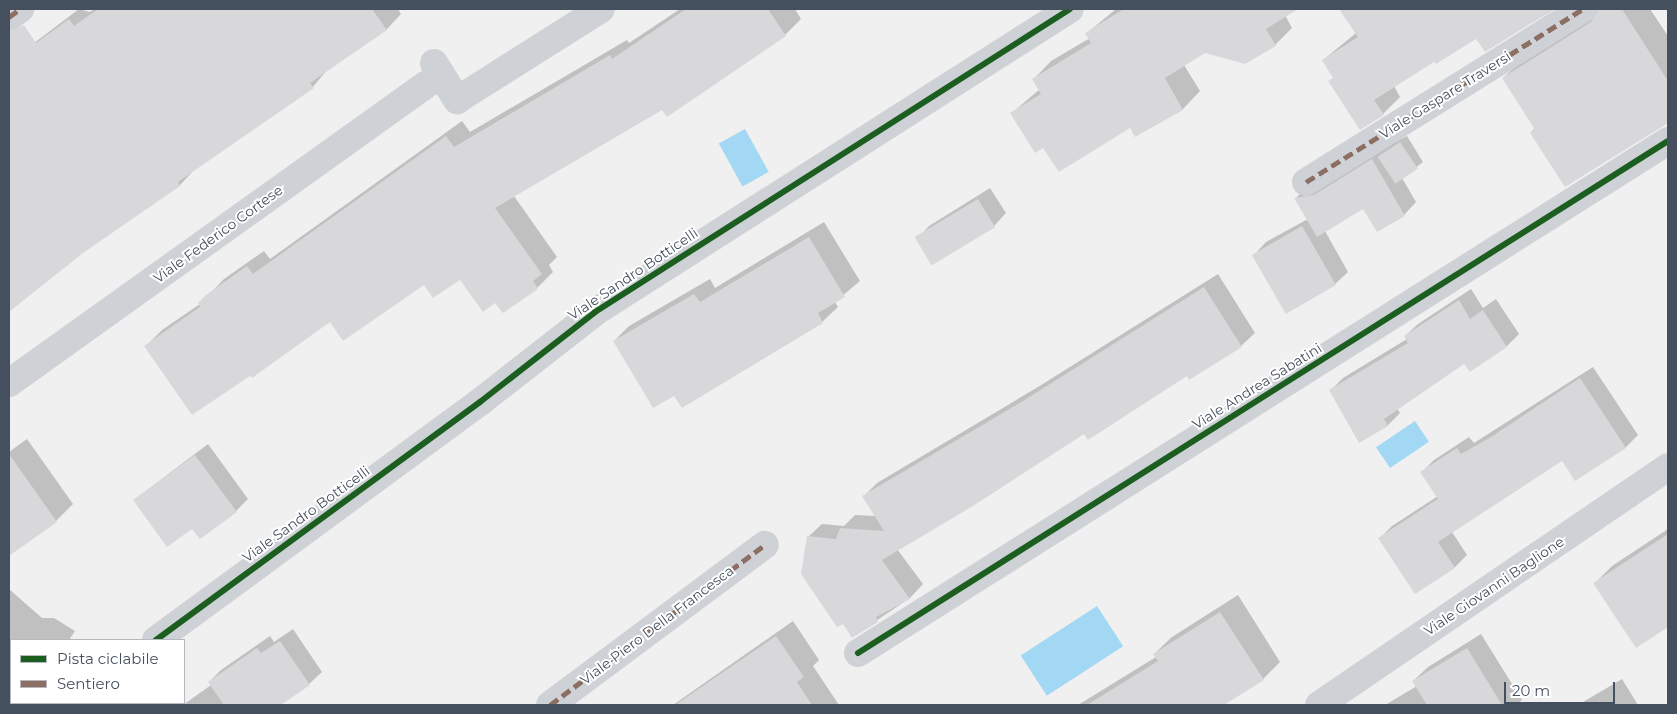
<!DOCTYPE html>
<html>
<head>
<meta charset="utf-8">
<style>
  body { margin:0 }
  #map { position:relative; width:1677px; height:714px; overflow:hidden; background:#f1f0f0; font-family:Montserrat,sans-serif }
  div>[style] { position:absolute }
  .water>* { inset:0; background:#a3d8f4; transform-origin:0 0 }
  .shadow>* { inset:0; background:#0003 }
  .building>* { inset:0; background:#d8d8db; transform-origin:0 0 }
  .minor>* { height:28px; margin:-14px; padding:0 14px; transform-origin:14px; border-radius:14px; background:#ced1d5 }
  .quiet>* { height:5px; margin-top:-2.5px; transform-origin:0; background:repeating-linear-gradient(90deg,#8d6e63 0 10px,transparent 0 15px) }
  .cycleway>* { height:6px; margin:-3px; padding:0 3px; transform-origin:3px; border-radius:3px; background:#1b5e20 }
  span { translate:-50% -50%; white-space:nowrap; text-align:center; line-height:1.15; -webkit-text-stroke:4px #fff; paint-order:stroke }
  .street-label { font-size:14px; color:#45505f }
  .frame { position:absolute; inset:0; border:10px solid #45505f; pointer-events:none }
  .legend { position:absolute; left:10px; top:639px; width:175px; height:65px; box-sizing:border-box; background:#fff; border:1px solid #b5b9bf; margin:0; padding:6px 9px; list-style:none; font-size:15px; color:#45505f }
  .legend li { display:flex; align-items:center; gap:10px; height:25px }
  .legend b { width:25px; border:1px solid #b5b9bf }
  .scale { position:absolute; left:1504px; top:682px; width:111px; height:22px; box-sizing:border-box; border:2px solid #45505f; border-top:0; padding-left:6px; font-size:15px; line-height:18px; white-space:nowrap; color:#45505f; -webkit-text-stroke:4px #fff; paint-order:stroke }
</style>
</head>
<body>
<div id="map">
  <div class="water">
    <div style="left:745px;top:129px;width:49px;height:30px;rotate:61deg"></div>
    <div style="left:1415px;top:421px;width:25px;height:47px;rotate:56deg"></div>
    <div style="left:1097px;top:606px;width:48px;height:91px;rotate:57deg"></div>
  </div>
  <div class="shadow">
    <div style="clip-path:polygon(79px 9px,90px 12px,94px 9px,398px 9px,401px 14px,386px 30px,327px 70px,313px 87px,195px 169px,180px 185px,83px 252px,10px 309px,9px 62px)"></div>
    <div style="clip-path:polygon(680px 9px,795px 9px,801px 19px,785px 35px,667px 115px,662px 108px,514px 196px,557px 257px,549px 265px,553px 272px,537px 288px,503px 312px,496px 301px,461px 278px,425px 283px,331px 321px,250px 374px,146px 346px,162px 330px,200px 304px,224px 279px,264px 251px,270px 259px,462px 121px,470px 132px,627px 40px,629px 43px)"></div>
    <div style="clip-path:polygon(1116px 9px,1295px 9px,1285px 15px,1292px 28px,1275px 45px,1205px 52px,1184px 65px,1200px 91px,1183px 109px,1136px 135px,1130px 126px,1044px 146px,1012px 113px,1040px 89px,1034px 79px,1051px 61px,1090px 38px,1087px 33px)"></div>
    <div style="clip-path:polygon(1341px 9px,1555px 9px,1485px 50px,1476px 37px,1435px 60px,1394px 86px,1400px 97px,1383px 114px,1334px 77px,1323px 60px,1356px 33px)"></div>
    <div style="clip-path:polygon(1600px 9px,1650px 9px,1668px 36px,1668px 121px,1566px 186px,1535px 128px,1503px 78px,1521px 61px)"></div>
    <div style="clip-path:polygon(1407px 136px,1423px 162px,1402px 178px,1416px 202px,1404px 215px,1363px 207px,1325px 231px,1348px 272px,1335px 284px,1287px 312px,1254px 255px,1266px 242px,1308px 219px,1296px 198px,1308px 186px)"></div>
    <div style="clip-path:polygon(990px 188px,1006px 213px,994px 226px,917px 239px,929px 226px)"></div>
    <div style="clip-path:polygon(824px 222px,860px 281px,835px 302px,838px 307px,822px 322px,682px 406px,675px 394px,614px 341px,629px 326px,710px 279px,715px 288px)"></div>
    <div style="clip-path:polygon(1218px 274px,1255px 333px,1241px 346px,1084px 432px,897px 549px,923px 584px,910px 598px,852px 637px,808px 537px,822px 524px,844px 526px,855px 515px,876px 516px,864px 496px,877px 483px,1038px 387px)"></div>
    <div style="clip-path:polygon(1471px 289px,1483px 308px,1496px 299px,1519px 334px,1507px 346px,1465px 362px,1397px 408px,1400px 413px,1388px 425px,1360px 441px,1331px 390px,1343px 378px,1407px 339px,1405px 336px,1418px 324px)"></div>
    <div style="clip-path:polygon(1593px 367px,1638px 435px,1626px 447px,1576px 479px,1562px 459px,1452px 532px,1467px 555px,1455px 567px,1415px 593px,1380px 538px,1392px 526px,1438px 496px,1422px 472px,1434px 460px,1469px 437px,1474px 443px)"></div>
    <div style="clip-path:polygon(27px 439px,73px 504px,56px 521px,9px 554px,9px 452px)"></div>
    <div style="clip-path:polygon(208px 444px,248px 499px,236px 511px,192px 527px,134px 500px)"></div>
    <div style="clip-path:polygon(1668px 529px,1668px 625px,1636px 646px,1595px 583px,1612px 566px)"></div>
    <div style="clip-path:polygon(9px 589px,42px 618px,54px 618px,75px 631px,69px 640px,11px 640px,9px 676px)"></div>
    <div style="clip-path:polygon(1238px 595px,1280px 662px,1263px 679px,1222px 705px,1078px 705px,1156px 657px,1154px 654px,1172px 637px)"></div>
    <div style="clip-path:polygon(793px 621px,819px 660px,813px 666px,839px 705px,673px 705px)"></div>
    <div style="clip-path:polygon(293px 629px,322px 672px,309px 684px,278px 705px,183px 705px,211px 685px,209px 682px,221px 670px,270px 636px,274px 642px)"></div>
    <div style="clip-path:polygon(1481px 634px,1522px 700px,1516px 705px,1385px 705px,1417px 686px,1413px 681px,1428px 667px)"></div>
    <div style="clip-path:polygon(1622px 679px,1638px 705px,1578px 705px)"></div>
    <div style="clip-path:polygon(169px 703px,172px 703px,174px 705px,166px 705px)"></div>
  </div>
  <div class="building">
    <div style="clip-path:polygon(98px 9px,372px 9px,387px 30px,310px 83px,314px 88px,178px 182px,180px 186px,83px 253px,9px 312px,9px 32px,24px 25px,36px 43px,69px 19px,74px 26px)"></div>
    <div style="clip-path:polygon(686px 9px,768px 9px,786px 36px,667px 117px,662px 110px,495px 208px,542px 274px,533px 281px,538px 289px,503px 313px,495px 303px,483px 312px,460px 280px,433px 298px,424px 285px,343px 341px,330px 322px,252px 378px,250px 376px,192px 415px,144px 346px,200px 307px,198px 303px,206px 295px,247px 266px,253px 274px,446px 136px,454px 147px,610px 55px,612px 59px)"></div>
    <div style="clip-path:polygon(1124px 9px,1298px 9px,1266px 29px,1276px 46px,1245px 64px,1205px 53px,1165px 78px,1183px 110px,1135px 137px,1130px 128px,1059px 172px,1043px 148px,1035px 153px,1010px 113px,1041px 94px,1032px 79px,1091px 43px,1085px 33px)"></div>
    <div style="clip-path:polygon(1339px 9px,1554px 9px,1485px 52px,1476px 39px,1436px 64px,1434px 62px,1374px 100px,1384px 115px,1360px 130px,1328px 81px,1333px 78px,1322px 60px,1358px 37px)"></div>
    <div style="clip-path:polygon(1599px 9px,1622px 9px,1668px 81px,1668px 123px,1565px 187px,1530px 133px,1534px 128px,1502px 78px,1591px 22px)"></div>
    <div style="left:1400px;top:142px;width:32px;height:27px;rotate:56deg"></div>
    <div style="clip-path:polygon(1372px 159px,1405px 216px,1377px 232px,1363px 209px,1317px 237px,1294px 198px,1314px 195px)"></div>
    <div style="left:978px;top:199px;width:33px;height:74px;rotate:59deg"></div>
    <div style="left:1302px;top:226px;width:68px;height:58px;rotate:60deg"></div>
    <div style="clip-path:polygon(809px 237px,845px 297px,818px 313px,823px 323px,682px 408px,674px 396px,653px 408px,613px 341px,694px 294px,700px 302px)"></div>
    <div style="clip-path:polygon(1204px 287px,1242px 347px,1189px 380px,1187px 376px,1088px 440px,1084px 434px,973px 506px,882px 560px,910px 599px,876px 617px,878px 622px,852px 638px,843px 624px,837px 627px,801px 574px,807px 536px,836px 539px,840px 528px,884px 531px,862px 496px,1023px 401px)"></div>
    <div style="clip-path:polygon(1459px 300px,1470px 319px,1483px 310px,1507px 347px,1470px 372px,1464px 364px,1384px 419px,1388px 426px,1359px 443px,1329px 390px,1408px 343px,1404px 336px)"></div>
    <div style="clip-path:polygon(1580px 378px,1626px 448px,1575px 481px,1562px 461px,1438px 542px,1455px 568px,1415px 594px,1378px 538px,1438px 499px,1420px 472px,1457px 448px,1461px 454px,1491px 437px)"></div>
    <div style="clip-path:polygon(9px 454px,57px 522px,9px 556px)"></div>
    <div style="clip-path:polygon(195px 455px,237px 512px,200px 539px,192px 529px,167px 547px,133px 500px)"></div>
    <div style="clip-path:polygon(1668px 534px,1668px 627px,1636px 648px,1593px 583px)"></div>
    <div style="clip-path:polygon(1220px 612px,1264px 680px,1224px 705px,1087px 705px,1158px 661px,1153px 654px)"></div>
    <div style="clip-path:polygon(776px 636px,804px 677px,797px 682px,812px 705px,675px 705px)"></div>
    <div style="clip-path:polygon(280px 641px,310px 685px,281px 705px,224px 705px,208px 682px,257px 648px,261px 653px)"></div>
    <div style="clip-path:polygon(1467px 648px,1502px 705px,1427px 705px,1412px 681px)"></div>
  </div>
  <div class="minor">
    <div style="left:9px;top:17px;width:14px;rotate:-36deg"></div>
    <div style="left:434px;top:63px;width:44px;rotate:58.1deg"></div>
    <div style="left:457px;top:100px;width:170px;rotate:-32.3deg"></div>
    <div style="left:1306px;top:182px;width:327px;rotate:-32deg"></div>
    <div style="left:9px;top:383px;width:514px;rotate:-35.58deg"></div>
    <div style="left:156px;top:640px;width:402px;rotate:-36.3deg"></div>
    <div style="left:480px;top:402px;width:146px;rotate:-38deg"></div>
    <div style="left:595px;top:312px;width:563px;rotate:-32.53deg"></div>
    <div style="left:858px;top:653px;width:958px;rotate:-32.3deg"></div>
    <div style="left:67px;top:705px;width:4px;rotate:-27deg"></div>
    <div style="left:550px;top:705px;width:268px;rotate:-36.7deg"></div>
    <div style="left:1319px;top:705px;width:422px;rotate:-34.3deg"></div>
  </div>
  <div class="quiet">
    <div style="left:9px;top:17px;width:14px;rotate:-36deg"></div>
    <div style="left:1306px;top:182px;width:327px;rotate:-32deg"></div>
    <div style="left:67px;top:705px;width:4px;rotate:-27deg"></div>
    <div style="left:550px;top:705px;width:268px;rotate:-36.7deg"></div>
  </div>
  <div class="cycleway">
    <div style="left:156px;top:640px;width:402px;rotate:-36.3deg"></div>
    <div style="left:480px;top:402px;width:146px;rotate:-38deg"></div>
    <div style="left:595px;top:312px;width:563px;rotate:-32.53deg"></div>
    <div style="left:858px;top:653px;width:958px;rotate:-32.3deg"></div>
  </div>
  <div class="street-label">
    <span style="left:1445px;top:95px;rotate:-32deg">Viale Gaspare Traversi</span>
    <span style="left:218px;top:234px;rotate:-36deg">Viale Federico Cortese</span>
    <span style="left:633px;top:274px;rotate:-34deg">Viale Sandro Botticelli</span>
    <span style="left:1257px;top:386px;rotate:-32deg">Viale Andrea Sabatini</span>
    <span style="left:306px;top:514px;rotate:-36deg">Viale Sandro Botticelli</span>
    <span style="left:1494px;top:586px;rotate:-34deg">Viale Giovanni Baglione</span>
    <span style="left:657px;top:625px;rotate:-37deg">Viale Piero Della Francesca</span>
  </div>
  <div class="frame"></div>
  <ul class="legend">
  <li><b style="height:6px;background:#1b5e20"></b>Pista ciclabile</li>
  <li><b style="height:6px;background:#8d6e63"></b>Sentiero</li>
  </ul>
  <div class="scale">20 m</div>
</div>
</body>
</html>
